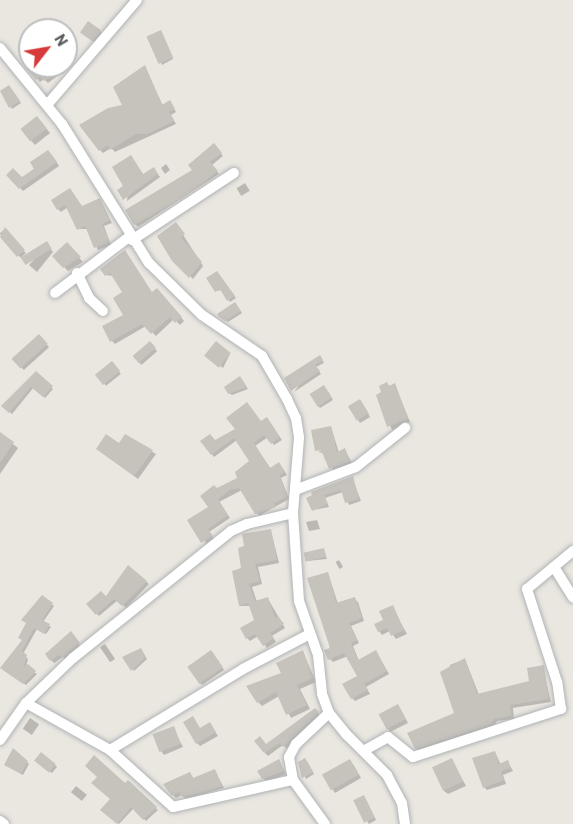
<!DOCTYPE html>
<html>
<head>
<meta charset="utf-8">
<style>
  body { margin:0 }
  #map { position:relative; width:573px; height:824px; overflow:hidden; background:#eae7e0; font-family:Barlow,sans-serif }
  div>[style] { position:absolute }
  .shadow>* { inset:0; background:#0003; transform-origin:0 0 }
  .building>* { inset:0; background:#c6c2bc; transform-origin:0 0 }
  .roads { filter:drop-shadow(0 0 2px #b0b3b6) drop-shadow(0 0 2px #b0b3b6) }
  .minor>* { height:10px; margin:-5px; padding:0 5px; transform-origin:5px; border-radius:5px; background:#fff }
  span { translate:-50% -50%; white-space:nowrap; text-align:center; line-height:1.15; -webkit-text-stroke:4.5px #fff; paint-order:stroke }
  .north { position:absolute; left:18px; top:18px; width:60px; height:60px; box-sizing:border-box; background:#fff; border:2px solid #bdbebf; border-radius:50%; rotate:59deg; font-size:16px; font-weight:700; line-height:24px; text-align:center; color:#595c5f }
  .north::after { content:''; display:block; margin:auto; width:21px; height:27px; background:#d63a3a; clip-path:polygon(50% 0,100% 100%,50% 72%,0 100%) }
</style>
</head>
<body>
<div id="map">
  <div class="shadow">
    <div style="clip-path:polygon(88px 23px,102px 33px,95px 42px,84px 35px)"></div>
    <div style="clip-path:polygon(161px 32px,173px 59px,162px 65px,149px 39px)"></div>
    <div style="clip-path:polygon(30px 62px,30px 66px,51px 66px,59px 75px,48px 83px,44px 79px,40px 82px,26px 65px)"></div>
    <div style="clip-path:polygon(145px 67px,163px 106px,172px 105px,176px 112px,171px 115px,176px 124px,115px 152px,111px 148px,103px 153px,100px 150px)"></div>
    <div style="clip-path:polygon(11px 89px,21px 103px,12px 109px,2px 91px)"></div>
    <div style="clip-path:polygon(40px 121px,50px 133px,35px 145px,22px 130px)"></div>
    <div style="clip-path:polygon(214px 145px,223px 156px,212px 165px,219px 174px,138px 227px,135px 224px,194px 171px)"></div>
    <div style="clip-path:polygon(51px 154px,59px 166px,23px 191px,8px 175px,22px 179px)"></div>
    <div style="clip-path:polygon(131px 157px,144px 176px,156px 172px,160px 177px,127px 201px)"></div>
    <div style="clip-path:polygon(166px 164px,170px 170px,165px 174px,161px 168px)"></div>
    <div style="left:245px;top:183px;width:9px;height:10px;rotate:58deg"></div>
    <div style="clip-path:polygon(70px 190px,83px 208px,102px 203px,112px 223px,104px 226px,111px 245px,98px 250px,88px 229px,78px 229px,68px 207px,61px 212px,58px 209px)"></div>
    <div style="clip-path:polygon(178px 227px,203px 266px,193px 279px,174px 260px)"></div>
    <div style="left:5px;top:229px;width:32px;height:7px;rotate:49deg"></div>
    <div style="clip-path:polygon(67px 244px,83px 262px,68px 271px,54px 256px)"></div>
    <div style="clip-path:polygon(48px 245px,53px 252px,37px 272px,29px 265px)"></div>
    <div style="clip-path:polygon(125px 252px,152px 294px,160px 293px,184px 321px,180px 325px,174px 319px,156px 336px,146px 326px,115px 344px,112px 341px,125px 315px,124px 293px,113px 276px,106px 275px)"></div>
    <div style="clip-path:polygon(219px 275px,236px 298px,230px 302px,222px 290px,216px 291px)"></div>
    <div style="clip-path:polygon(237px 306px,242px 313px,228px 322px,219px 315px)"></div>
    <div style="left:39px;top:336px;width:15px;height:34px;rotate:48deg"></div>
    <div style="left:150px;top:343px;width:11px;height:21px;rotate:49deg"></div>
    <div style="clip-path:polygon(230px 354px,223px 368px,209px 357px)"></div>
    <div style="clip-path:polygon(320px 356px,324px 363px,316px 367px,321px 374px,294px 392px)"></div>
    <div style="left:112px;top:363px;width:14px;height:19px;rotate:51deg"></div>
    <div style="clip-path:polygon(36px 373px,53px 389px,45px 398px,34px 387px,12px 414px,3px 406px)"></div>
    <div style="clip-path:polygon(241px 380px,248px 389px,232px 395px,229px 393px)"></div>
    <div style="clip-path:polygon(395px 385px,410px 422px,392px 430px,378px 395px,383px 392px,381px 387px)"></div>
    <div style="clip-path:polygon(326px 389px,333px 400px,320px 408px,318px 406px)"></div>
    <div style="clip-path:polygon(362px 403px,370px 417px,360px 423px,350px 407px)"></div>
    <div style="clip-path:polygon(269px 422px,282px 440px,274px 445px,268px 437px,255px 446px,271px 469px,282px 467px,287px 475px,281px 478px,289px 499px,259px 516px,242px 490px,219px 502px,230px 518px,209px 532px,214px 539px,205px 544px,210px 507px,217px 490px,239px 478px,251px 461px,237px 440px,214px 457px,202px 441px,215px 442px)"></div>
    <div style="clip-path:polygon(331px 427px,339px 453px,345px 450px,353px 465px,334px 472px,324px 453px,318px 452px,328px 447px,316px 450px,313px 431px)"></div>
    <div style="clip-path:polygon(0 434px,18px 448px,0 474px)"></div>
    <div style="clip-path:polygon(126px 436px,156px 454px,138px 479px,101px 452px,119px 445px)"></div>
    <div style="clip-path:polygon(352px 478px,361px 501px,349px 505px,343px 492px,325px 498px,329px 507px,313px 510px,308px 499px)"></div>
    <div style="clip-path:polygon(317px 520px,320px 529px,309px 531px,306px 522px)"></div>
    <div style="clip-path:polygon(271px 531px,279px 563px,258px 567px,262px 584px,252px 587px,257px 602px,268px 599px,285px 628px,272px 636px,276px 642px,267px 648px,258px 636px,250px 641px,247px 638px,256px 621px,251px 606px,240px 606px,233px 572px,243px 569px)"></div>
    <div style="clip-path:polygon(324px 550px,327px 559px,307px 561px)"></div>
    <div style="left:339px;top:560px;width:8px;height:4px;rotate:60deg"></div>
    <div style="clip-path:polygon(128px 567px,149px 584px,126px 608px,118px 600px,99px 616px,88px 604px,106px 598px)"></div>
    <div style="clip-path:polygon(328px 573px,338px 604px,354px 599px,358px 602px,364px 621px,351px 626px,359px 643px,353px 646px,359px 661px,376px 652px,389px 674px,366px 687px,370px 694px,355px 701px,352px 698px,359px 676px,348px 656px,333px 662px,330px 659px)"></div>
    <div style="clip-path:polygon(42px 597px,54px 606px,43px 622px,51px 627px,46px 634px,37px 629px,23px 654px,28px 659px,26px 667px,37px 674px,26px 685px,4px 670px,24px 641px)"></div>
    <div style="clip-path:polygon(392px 607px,407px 634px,396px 639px,390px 631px,382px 635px,379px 631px)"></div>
    <div style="clip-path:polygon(73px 636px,81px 647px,66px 660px,63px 657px,54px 663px,51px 660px)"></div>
    <div style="left:105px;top:644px;width:18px;height:6px;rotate:56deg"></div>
    <div style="clip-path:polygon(142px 652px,147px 659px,134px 671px,124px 657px)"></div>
    <div style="clip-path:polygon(303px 652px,316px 682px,300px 689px,310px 709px,291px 718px,279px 696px,262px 706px,258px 702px)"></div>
    <div style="clip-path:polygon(213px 654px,224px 670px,202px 685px,200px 683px)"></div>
    <div style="clip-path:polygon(465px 659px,479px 695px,531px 682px,543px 667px,551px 702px,513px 708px,514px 719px,497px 721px,494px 726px,419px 751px,416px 748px,456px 713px,450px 665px)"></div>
    <div style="clip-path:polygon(398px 705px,408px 723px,390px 732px,387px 728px)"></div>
    <div style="clip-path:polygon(315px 710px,321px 716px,287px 749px,283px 745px,268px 756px,265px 753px,266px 745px)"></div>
    <div style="left:30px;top:718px;width:11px;height:13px;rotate:34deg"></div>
    <div style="clip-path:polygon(210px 724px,218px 736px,200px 746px,197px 743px,201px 729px)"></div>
    <div style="clip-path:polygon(173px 728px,183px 747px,164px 755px,161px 751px)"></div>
    <div style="clip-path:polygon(14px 750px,29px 764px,23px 775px,8px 766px)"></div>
    <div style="clip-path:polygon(495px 752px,501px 765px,508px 762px,513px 771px,503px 775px,506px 784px,487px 790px,484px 787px)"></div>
    <div style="clip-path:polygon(94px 758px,158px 810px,146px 821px,134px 808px,119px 824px,103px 810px,111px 799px,99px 777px)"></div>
    <div style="clip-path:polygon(279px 760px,286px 774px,267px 782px,263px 778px)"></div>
    <div style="clip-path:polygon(452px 760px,466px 786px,448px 794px,444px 791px)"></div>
    <div style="clip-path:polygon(307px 761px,314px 774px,306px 779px,299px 763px)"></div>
    <div style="clip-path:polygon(38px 763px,55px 765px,57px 767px,52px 773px)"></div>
    <div style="clip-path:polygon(353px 764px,361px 778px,335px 793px,324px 776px)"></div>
    <div style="clip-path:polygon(215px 771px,224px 788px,186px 799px,182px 795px,176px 798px,168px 790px,190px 773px,194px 779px)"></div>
    <div style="left:76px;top:786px;width:14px;height:8px;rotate:39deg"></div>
    <div style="clip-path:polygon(364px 797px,376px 820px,369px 824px,355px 801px)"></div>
  </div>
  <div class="building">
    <div style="left:88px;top:21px;width:16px;height:14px;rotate:35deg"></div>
    <div style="left:161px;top:30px;width:30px;height:16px;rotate:66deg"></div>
    <div style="clip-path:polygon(145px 65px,162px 105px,170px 100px,175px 109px,169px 112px,174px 121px,148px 134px,136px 134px,110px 150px,108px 145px,99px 151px,79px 125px,108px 108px,122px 105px,113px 87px)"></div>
    <div style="clip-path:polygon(24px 66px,53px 66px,56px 71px,44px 81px,40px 76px,36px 80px)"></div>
    <div style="clip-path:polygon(9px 85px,20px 101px,9px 108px,0 91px)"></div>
    <div style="left:37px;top:116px;width:16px;height:21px;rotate:52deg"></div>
    <div style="clip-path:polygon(214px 143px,222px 153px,210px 162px,218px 171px,186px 196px,134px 225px,125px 210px,192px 170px,188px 165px)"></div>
    <div style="clip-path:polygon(48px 150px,57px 162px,19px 189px,6px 175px,13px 168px,22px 177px,34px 169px,30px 162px)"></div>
    <div style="clip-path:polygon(131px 155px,143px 174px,154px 167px,158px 174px,123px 200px,117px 190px,123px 186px,112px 167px)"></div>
    <div style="clip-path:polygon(70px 188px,82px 206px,100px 198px,110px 220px,102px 224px,110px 242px,94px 248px,85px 226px,77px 230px,65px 205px,57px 210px,51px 200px)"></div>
    <div style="clip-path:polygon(176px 222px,185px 234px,181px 237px,202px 262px,189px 278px,172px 261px,157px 236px)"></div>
    <div style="clip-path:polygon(5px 227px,25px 250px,17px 257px,0 237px)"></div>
    <div style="left:47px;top:241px;width:9px;height:31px;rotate:58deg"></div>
    <div style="clip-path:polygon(67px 242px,81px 257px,63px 268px,52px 256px)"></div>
    <div style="clip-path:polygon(125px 250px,152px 292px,157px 288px,182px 317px,175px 323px,170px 317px,151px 334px,142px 324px,110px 342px,102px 326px,123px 315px,113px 298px,122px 292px,110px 273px,105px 276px,100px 269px)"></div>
    <div style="clip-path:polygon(217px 271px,235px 296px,227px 301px,220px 289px,215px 292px,206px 278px)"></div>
    <div style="clip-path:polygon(235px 302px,241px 311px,225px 321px,219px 317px,217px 314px)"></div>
    <div style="left:39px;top:334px;width:13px;height:37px;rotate:48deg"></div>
    <div style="left:150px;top:341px;width:9px;height:23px;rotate:49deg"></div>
    <div style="left:216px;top:341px;width:19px;height:19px;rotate:39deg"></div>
    <div style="clip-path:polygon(320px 355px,323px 360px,315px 365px,320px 371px,291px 391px,284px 378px)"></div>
    <div style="left:112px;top:361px;width:13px;height:22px;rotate:51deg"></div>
    <div style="clip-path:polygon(36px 371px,53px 386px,43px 397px,31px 387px,9px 413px,1px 406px)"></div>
    <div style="clip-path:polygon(240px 376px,247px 387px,228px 394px,224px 387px)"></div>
    <div style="clip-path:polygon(387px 382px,389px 386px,395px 383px,408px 419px,387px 427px,376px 395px,381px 392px,379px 386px)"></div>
    <div style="left:324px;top:385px;width:15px;height:17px;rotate:58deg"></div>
    <div style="left:360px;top:399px;width:17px;height:14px;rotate:59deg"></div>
    <div style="clip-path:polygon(247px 402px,261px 421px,267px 417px,280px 437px,271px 444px,264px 435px,254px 443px,270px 468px,279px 462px,285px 472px,280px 475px,287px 497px,274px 503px,276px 507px,255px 514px,239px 488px,230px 490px,218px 499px,228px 515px,208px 529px,213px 536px,201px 543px,187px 520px,208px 507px,200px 496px,214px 485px,217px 488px,237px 478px,235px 472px,249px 461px,234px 438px,211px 455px,200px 441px,210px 434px,215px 440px,235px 429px,226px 418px)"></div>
    <div style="clip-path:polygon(331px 426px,337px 452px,345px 448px,350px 461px,329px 469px,321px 450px,315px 451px,311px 430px)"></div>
    <div style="clip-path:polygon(0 432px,14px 442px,0 463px)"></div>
    <div style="clip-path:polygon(106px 434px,119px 443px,125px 434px,153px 450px,134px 476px,96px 449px)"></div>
    <div style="clip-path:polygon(353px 476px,359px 499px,345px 503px,341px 490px,324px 495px,328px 504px,312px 511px,306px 498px,312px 495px,311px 492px)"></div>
    <div style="clip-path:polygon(271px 529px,277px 560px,255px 564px,260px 581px,249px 584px,255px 601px,268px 597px,275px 618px,278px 616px,284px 624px,270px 633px,274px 638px,263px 646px,255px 634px,246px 639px,240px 628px,254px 620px,248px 603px,239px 606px,232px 571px,241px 568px,238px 548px,244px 546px,242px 534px)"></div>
    <div style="left:324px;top:548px;width:9px;height:21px;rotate:77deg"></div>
    <div style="clip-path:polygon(128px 565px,147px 581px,122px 606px,114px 599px,96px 615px,86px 604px,101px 591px,106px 596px)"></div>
    <div style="clip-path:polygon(328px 572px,336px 603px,355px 597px,362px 618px,349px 623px,357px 640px,351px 643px,358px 660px,376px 650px,387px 671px,364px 684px,368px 690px,351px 699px,342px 684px,357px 676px,344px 653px,328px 660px,324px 650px,330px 648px,307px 578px)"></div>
    <div style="clip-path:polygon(42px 595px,53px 603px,42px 620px,50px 624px,44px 634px,34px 628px,22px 651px,27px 655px,24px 667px,28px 664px,36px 671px,23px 684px,0 668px,22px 640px,18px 638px,26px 623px,21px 620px)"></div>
    <div style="clip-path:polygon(393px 605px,404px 630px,391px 636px,387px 628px,378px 632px,374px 624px,383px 620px,379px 611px)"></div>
    <div style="clip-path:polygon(71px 631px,80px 643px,62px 658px,59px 655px,50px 661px,45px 654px)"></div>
    <div style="clip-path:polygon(141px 648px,146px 657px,131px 671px,122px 657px)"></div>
    <div style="left:211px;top:650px;width:21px;height:29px;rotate:55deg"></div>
    <div style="clip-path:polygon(303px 650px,313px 678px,297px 685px,307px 705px,286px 715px,276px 692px,257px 703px,246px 686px,281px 673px,276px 663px)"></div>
    <div style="clip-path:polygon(465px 658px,477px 694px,529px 681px,527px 668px,544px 665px,549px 699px,510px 705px,512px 716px,494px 719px,491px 724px,415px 749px,407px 733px,454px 713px,440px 672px)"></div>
    <div style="left:398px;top:704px;width:17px;height:22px;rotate:62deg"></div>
    <div style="clip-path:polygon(315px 708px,319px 712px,283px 747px,280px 743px,264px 753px,254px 741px,260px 736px,266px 744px)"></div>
    <div style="clip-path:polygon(193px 716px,200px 728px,210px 722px,216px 732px,196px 744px,183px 722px)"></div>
    <div style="left:174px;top:726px;width:19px;height:23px;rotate:69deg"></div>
    <div style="clip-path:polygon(13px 748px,28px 761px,21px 774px,4px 765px)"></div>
    <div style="clip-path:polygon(495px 751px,499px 764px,508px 760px,511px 768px,501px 771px,504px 780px,483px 788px,472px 758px)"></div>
    <div style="left:41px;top:752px;width:19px;height:11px;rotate:39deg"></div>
    <div style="clip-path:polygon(94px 755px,125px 783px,128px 780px,157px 807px,143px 820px,131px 807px,117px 824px,100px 810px,110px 799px,91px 783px,97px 777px,85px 766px)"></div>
    <div style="clip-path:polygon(305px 758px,313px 772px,302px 778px,298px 762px)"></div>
    <div style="left:452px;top:758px;width:26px;height:22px;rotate:65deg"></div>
    <div style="clip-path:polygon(279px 759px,284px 771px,262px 779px,257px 771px)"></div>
    <div style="left:350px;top:759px;width:18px;height:32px;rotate:61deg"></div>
    <div style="clip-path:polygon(215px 769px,222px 786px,209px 791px,182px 797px,179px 792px,172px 796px,163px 784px,190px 772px,193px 778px)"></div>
    <div style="left:364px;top:795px;width:25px;height:12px;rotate:64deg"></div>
  </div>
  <div class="roads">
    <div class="minor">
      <div style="left:0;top:48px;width:98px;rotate:50.8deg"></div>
      <div style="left:62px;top:124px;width:164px;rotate:58deg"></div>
      <div style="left:149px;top:263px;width:74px;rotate:44.5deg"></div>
      <div style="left:202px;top:315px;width:73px;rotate:34.3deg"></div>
      <div style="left:262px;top:356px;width:50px;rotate:59.8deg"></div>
      <div style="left:287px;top:399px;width:21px;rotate:65deg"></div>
      <div style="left:296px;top:418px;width:20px;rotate:81deg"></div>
      <div style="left:299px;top:438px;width:75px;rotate:94.6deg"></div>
      <div style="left:293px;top:513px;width:88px;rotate:86.1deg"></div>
      <div style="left:299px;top:601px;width:57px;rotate:70.6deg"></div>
      <div style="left:318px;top:655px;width:39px;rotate:84deg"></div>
      <div style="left:322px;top:694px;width:20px;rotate:70deg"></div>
      <div style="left:329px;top:713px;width:28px;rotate:51deg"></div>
      <div style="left:347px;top:735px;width:57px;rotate:45deg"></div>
      <div style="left:387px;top:775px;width:32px;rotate:62deg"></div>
      <div style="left:402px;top:803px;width:21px;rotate:82deg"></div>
      <div style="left:47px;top:105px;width:138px;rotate:-49.4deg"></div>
      <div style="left:132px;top:240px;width:122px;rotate:-33.3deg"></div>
      <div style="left:77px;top:273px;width:28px;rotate:64deg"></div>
      <div style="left:89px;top:298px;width:19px;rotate:43deg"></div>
      <div style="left:55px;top:293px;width:94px;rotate:-37.2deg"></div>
      <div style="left:295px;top:490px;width:65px;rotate:-20.7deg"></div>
      <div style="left:356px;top:467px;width:63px;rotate:-38.5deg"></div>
      <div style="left:554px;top:567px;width:36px;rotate:58deg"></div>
      <div style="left:26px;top:703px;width:96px;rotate:29.2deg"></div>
      <div style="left:110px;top:750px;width:156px;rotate:-31.3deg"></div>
      <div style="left:243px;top:669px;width:76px;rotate:-27.6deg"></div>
      <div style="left:0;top:740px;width:45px;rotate:-54.9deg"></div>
      <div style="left:26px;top:703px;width:65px;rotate:-43.8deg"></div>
      <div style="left:73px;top:658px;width:203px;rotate:-38.8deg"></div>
      <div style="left:231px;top:531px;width:17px;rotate:-24deg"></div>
      <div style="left:247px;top:524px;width:47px;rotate:-13.4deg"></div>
      <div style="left:110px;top:750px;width:85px;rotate:42.1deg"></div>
      <div style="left:173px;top:807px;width:123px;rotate:-12.7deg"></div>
      <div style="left:365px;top:750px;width:26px;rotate:-29deg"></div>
      <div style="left:388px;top:737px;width:32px;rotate:39deg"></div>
      <div style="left:413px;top:757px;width:156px;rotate:-18deg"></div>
      <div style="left:561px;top:709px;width:27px;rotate:-98deg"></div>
      <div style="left:557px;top:682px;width:98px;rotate:-107.9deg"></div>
      <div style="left:527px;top:589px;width:60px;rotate:-39.6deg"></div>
      <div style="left:0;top:821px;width:5px;rotate:37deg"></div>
      <div style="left:325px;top:824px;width:54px;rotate:-126deg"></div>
      <div style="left:293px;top:780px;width:23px;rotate:-100deg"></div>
      <div style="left:289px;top:757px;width:15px;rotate:-62deg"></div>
      <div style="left:296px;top:744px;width:45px;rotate:-43.2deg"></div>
    </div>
  </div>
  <div class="north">N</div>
</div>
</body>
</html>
